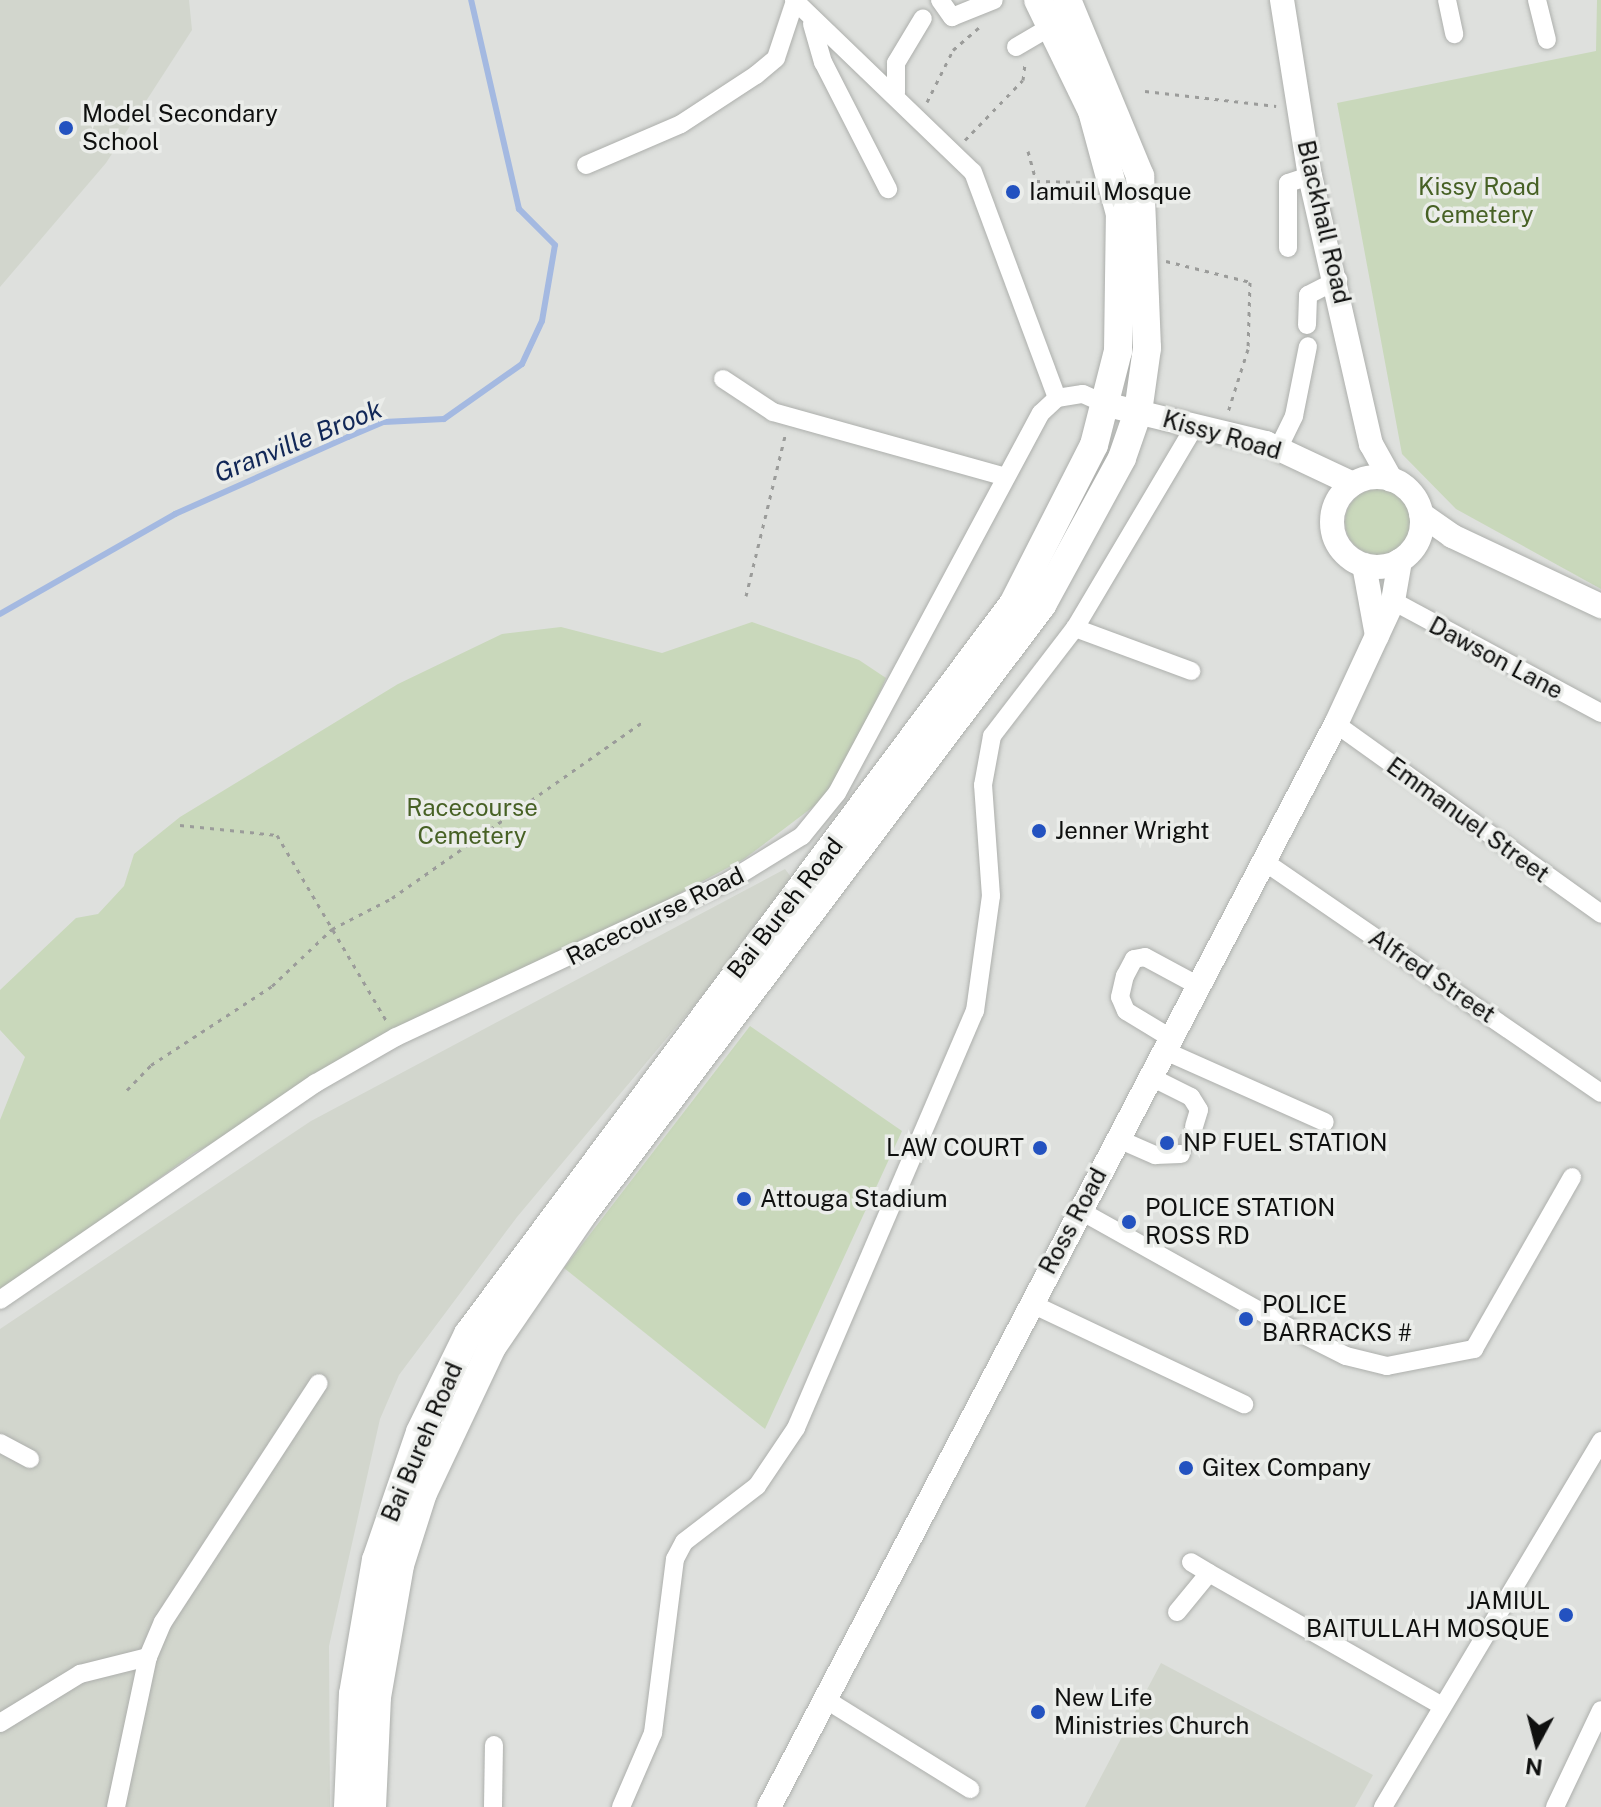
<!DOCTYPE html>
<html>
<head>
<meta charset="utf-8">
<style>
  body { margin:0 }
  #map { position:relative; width:1601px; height:1807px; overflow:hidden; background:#dee0dd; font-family:"Public Sans",sans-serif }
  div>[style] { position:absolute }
  .built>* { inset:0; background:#d2d6cd }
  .green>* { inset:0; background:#c9d8bb }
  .round { border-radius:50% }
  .stream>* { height:6px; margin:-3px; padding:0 3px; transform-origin:3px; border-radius:3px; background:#a4b9e1 }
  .minor-tunnel>* { height:18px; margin-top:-9px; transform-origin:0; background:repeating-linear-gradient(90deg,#bfc1be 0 18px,transparent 0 27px) }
  .path>* { height:3px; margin-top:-1.5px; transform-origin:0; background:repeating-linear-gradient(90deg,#9b9c9a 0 4px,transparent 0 10px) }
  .roads { filter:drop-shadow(0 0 2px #adafac) drop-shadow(0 0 2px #adafac) }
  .minor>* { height:18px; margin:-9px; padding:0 9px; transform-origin:9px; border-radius:9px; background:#fff }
  .major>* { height:24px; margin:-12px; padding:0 12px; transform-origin:12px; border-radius:12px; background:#fff }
  .major>.ring { margin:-12px; padding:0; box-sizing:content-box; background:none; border:24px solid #fff; border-radius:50% }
  .highway>* { height:28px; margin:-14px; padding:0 14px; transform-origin:14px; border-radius:14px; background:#fff }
  .dots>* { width:22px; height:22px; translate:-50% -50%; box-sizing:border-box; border:4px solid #ebedea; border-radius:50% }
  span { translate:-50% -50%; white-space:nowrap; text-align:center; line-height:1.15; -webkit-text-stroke:7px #ebedea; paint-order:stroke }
  .poi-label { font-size:24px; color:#0f100f }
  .left { translate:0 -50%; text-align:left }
  .right { translate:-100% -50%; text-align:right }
  .park-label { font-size:24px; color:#476125 }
  .street-label { font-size:24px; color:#0f100f }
  .water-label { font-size:26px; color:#112757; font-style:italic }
  .north { position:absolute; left:1497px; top:1703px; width:80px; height:80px; -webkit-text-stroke:6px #ebedea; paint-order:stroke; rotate:187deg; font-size:22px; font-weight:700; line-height:32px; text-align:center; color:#0f100f }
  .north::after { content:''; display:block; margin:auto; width:28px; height:36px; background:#0f100f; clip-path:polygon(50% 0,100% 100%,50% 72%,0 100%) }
</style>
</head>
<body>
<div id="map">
  <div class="built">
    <div style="clip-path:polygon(0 0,189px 0,192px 30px,106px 163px,0 287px)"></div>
    <div style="clip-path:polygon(785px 869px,794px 881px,785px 897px,517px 1217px,399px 1375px,380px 1419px,329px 1646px,330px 1807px,0 1807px,0 1329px,311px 1121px)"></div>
    <div style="clip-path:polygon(1161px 1663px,1373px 1775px,1355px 1807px,1085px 1807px)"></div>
  </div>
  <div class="green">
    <div style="clip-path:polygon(1597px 0,1601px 0,1601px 589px,1456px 509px,1402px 454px,1337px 103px,1596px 51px)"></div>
    <div class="round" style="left:1345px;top:489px;width:66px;height:66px"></div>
    <div style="clip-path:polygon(752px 622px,859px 660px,886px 678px,838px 788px,744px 859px,194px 1153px,0 1294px,0 1120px,25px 1057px,0 1030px,0 990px,76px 918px,98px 914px,124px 886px,134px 854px,180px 817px,398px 684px,502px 634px,561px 627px,662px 653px)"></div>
    <div style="clip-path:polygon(750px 1026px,902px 1131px,765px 1429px,564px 1268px)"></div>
  </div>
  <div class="stream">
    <div style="left:0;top:614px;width:202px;rotate:-29.7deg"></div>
    <div style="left:175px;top:514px;width:189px;rotate:-24deg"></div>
    <div style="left:348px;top:437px;width:39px;rotate:-23deg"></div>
    <div style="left:384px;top:422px;width:60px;rotate:-2.9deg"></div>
    <div style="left:444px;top:419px;width:95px;rotate:-35.2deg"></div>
    <div style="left:522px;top:364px;width:47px;rotate:-65.1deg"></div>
    <div style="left:542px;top:321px;width:77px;rotate:-80.3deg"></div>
    <div style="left:555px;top:245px;width:51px;rotate:-135deg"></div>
    <div style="left:519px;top:209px;width:214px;rotate:-102.9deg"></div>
  </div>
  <div class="minor-tunnel">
    <div style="left:1181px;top:1154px;width:31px;rotate:-65deg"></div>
  </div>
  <div class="path">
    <div style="left:1145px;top:91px;width:132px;rotate:6.5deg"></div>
    <div style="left:927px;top:102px;width:58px;rotate:-63.4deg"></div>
    <div style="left:953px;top:50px;width:35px;rotate:-41deg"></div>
    <div style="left:965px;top:140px;width:83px;rotate:-46deg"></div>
    <div style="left:1023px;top:80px;width:16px;rotate:-83deg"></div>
    <div style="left:1028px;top:151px;width:31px;rotate:75deg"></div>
    <div style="left:1036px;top:181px;width:50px;rotate:1.1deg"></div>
    <div style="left:1166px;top:261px;width:87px;rotate:14deg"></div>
    <div style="left:1250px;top:282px;width:67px;rotate:91.7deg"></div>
    <div style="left:1248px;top:349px;width:66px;rotate:107.6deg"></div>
    <div style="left:746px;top:596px;width:165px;rotate:-76.3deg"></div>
    <div style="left:180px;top:825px;width:98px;rotate:5.9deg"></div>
    <div style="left:277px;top:835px;width:215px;rotate:59.5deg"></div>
    <div style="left:127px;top:1090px;width:35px;rotate:-46deg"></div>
    <div style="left:151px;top:1065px;width:145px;rotate:-33.1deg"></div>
    <div style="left:272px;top:986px;width:83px;rotate:-43.5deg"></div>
    <div style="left:332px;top:929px;width:68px;rotate:-27.3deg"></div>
    <div style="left:392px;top:898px;width:308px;rotate:-35.1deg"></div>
  </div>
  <div class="roads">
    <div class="minor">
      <div style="left:794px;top:0;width:248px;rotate:43.9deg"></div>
      <div style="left:973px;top:172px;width:241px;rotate:69.6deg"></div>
      <div style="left:940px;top:0;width:21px;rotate:55deg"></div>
      <div style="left:952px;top:17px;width:45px;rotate:-22deg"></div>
      <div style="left:1447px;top:0;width:35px;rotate:78deg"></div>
      <div style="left:1537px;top:0;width:41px;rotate:76deg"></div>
      <div style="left:812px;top:24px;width:40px;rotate:74deg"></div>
      <div style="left:823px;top:62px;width:143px;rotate:62.9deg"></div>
      <div style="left:1016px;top:47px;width:42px;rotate:-30.3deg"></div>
      <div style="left:896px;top:93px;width:30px;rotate:-90deg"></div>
      <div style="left:896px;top:63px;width:52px;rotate:-59deg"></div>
      <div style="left:586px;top:165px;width:103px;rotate:-23.3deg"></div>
      <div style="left:681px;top:124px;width:90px;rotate:-33.2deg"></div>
      <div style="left:756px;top:75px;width:26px;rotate:-40deg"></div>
      <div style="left:776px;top:58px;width:60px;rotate:-71.6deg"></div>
      <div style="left:1288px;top:248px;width:65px;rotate:-90deg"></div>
      <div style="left:1288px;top:183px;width:23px;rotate:-18deg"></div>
      <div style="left:1307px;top:325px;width:30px;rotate:-88deg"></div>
      <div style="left:1308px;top:295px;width:34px;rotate:-27deg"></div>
      <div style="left:723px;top:379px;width:60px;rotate:33.4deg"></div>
      <div style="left:773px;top:412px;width:238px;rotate:15.6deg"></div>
      <div style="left:1278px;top:449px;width:37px;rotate:-64deg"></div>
      <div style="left:1294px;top:416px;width:71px;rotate:-78.7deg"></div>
      <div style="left:1393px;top:601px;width:236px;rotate:28.3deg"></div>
      <div style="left:1075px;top:628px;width:124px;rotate:20.3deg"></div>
      <div style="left:1336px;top:724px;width:326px;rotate:35.6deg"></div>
      <div style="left:1262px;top:860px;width:411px;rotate:34.5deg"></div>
      <div style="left:1169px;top:1037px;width:50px;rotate:-148.8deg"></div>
      <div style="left:1126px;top:1011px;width:15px;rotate:-113deg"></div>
      <div style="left:1120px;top:997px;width:22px;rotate:-77deg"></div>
      <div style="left:1125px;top:976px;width:19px;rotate:-62deg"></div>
      <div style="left:1134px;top:959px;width:11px;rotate:-10deg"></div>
      <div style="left:1145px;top:957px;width:59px;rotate:28.3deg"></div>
      <div style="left:1163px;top:1050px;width:177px;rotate:24deg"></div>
      <div style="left:1149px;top:1076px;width:47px;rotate:26.6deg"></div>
      <div style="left:1191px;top:1097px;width:15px;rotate:58deg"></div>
      <div style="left:1199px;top:1110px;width:17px;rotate:107deg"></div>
      <div style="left:1116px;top:1138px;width:43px;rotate:23.6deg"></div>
      <div style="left:1155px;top:1155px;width:26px;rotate:-2deg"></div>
      <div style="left:1079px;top:1210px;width:244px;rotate:29.2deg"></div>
      <div style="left:1292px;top:1329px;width:60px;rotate:26.6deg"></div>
      <div style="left:1346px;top:1356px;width:42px;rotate:13.7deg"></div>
      <div style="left:1387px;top:1366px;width:89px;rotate:-11.1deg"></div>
      <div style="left:1474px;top:1349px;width:198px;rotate:-60.3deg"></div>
      <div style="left:0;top:1300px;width:383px;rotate:-34.5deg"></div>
      <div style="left:316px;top:1083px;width:92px;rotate:-29.9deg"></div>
      <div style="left:396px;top:1037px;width:368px;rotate:-25.1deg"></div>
      <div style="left:729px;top:881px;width:86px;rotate:-31.7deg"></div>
      <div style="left:802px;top:836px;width:55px;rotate:-50.9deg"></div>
      <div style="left:837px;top:793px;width:431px;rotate:-61.8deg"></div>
      <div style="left:1041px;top:413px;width:22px;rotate:-43deg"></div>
      <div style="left:1057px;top:398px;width:26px;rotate:-9deg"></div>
      <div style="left:1083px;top:394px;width:27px;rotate:24deg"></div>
      <div style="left:1030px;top:1303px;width:237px;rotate:25.3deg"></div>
      <div style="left:0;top:1443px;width:34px;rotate:28deg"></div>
      <div style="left:1209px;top:1573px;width:265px;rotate:29.7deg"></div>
      <div style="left:1177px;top:1612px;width:50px;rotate:-50.6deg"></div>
      <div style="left:1209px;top:1573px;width:21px;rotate:-149deg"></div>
      <div style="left:825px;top:1699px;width:171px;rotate:31.8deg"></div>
      <div style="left:0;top:1723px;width:94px;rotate:-31.5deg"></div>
      <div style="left:80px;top:1674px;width:70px;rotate:-14deg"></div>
      <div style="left:116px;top:1807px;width:153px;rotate:-78deg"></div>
      <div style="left:148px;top:1657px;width:38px;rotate:-67deg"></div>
      <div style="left:163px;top:1622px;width:285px;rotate:-56.9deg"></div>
      <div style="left:493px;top:1807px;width:62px;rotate:-89.1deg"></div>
      <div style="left:621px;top:1807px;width:81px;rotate:-66.6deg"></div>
      <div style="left:653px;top:1733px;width:175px;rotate:-82.8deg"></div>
      <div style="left:675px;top:1559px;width:19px;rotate:-62deg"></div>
      <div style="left:684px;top:1542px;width:92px;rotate:-37.5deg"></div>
      <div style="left:757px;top:1486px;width:70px;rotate:-56.1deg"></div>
      <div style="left:796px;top:1428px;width:454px;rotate:-66.8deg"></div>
      <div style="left:975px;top:1011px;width:116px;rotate:-82.1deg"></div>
      <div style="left:991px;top:896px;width:111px;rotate:-94.1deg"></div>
      <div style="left:983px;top:785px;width:50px;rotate:-79.6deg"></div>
      <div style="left:992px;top:736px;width:136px;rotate:-52.5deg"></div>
      <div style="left:1075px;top:628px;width:237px;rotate:-59.3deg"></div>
      <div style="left:1383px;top:1807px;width:426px;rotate:-59.2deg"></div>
      <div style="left:1555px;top:1807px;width:107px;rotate:-64.6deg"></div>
    </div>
    <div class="major">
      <div style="left:1282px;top:0;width:178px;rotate:81deg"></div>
      <div style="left:1310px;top:176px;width:275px;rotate:77.2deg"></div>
      <div style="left:1371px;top:444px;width:41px;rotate:60.9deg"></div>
      <div style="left:1108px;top:405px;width:163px;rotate:13.5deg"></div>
      <div style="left:1266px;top:443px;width:96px;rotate:25.2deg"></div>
      <div class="ring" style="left:1332px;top:477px;width:66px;height:66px"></div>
      <div style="left:1421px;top:514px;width:38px;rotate:35deg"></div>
      <div style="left:1452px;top:536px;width:165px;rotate:25.2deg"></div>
      <div style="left:1364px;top:565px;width:72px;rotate:79.6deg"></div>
      <div style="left:769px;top:1807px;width:1222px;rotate:-62.37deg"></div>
      <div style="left:1336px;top:724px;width:136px;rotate:-65.1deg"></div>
      <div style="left:1393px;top:601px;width:41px;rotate:-80.1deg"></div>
    </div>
    <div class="highway">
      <div style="left:348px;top:1807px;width:113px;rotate:-87.5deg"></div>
      <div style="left:353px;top:1694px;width:136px;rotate:-80.3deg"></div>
      <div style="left:376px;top:1560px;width:135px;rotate:-71deg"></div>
      <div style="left:420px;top:1432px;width:109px;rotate:-63.9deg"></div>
      <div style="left:468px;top:1334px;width:911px;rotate:-53.26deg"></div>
      <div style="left:1013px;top:604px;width:178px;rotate:-63deg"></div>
      <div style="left:1094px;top:445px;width:97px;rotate:-75.7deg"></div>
      <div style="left:1118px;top:351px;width:137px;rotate:-89.2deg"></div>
      <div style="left:1120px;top:214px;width:107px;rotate:-105.2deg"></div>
      <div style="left:1092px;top:111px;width:123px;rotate:-115.9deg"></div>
      <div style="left:372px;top:1807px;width:110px;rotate:-87.4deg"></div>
      <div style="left:377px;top:1697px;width:134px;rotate:-80.1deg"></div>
      <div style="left:400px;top:1565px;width:76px;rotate:-72.3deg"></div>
      <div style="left:423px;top:1493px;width:161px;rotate:-64.7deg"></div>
      <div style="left:492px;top:1347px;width:161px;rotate:-55.6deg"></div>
      <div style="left:583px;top:1214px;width:763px;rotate:-52.99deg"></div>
      <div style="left:1042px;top:605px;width:167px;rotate:-61.4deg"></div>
      <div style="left:1122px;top:458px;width:49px;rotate:-70.8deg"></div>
      <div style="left:1138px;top:412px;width:65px;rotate:-82deg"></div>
      <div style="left:1147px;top:348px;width:172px;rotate:-92.3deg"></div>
      <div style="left:1140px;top:176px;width:191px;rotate:-112.5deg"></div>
    </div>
  </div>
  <div class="dots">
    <div style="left:66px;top:128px;background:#2352c0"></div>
    <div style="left:1013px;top:192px;background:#2352c0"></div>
    <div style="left:1039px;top:831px;background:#2352c0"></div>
    <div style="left:1167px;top:1143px;background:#2352c0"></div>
    <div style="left:1040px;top:1148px;background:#2352c0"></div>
    <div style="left:744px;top:1199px;background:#2352c0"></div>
    <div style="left:1129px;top:1222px;background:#2352c0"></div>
    <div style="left:1246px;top:1319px;background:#2352c0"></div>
    <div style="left:1186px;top:1468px;background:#2352c0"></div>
    <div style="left:1566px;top:1615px;background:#2352c0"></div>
    <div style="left:1038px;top:1712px;background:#2352c0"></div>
  </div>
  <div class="poi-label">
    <span class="left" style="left:82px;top:128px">Model Secondary<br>School</span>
    <span class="left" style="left:1029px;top:192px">Iamuil Mosque</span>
    <span class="left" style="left:1055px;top:831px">Jenner Wright</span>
    <span class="left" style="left:1183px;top:1143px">NP FUEL STATION</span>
    <span class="right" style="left:1024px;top:1148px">LAW COURT</span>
    <span class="left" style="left:760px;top:1199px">Attouga Stadium</span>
    <span class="left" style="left:1145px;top:1222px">POLICE STATION<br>ROSS RD</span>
    <span class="left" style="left:1262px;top:1319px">POLICE<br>BARRACKS #</span>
    <span class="left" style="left:1202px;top:1468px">Gitex Company</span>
    <span class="right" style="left:1550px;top:1615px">JAMIUL<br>BAITULLAH MOSQUE</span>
    <span class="left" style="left:1054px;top:1712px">New Life<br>Ministries Church</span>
  </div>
  <div class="park-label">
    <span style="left:1479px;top:201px">Kissy Road<br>Cemetery</span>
    <span style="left:472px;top:822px">Racecourse<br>Cemetery</span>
  </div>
  <div class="street-label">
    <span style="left:1324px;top:222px;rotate:77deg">Blackhall Road</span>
    <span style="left:1222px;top:435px;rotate:16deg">Kissy Road</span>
    <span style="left:1496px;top:658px;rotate:28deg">Dawson Lane</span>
    <span style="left:1468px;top:820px;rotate:36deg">Emmanuel Street</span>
    <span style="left:785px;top:908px;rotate:-52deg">Bai Bureh Road</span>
    <span style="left:655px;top:916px;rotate:-26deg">Racecourse Road</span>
    <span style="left:1432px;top:976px;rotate:34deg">Alfred Street</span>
    <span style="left:1073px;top:1221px;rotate:-62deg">Ross Road</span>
    <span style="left:422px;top:1442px;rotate:-67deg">Bai Bureh Road</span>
  </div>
  <div class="water-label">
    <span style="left:298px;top:441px;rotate:-22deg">Granville Brook</span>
  </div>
  <div class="north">N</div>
</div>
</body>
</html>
